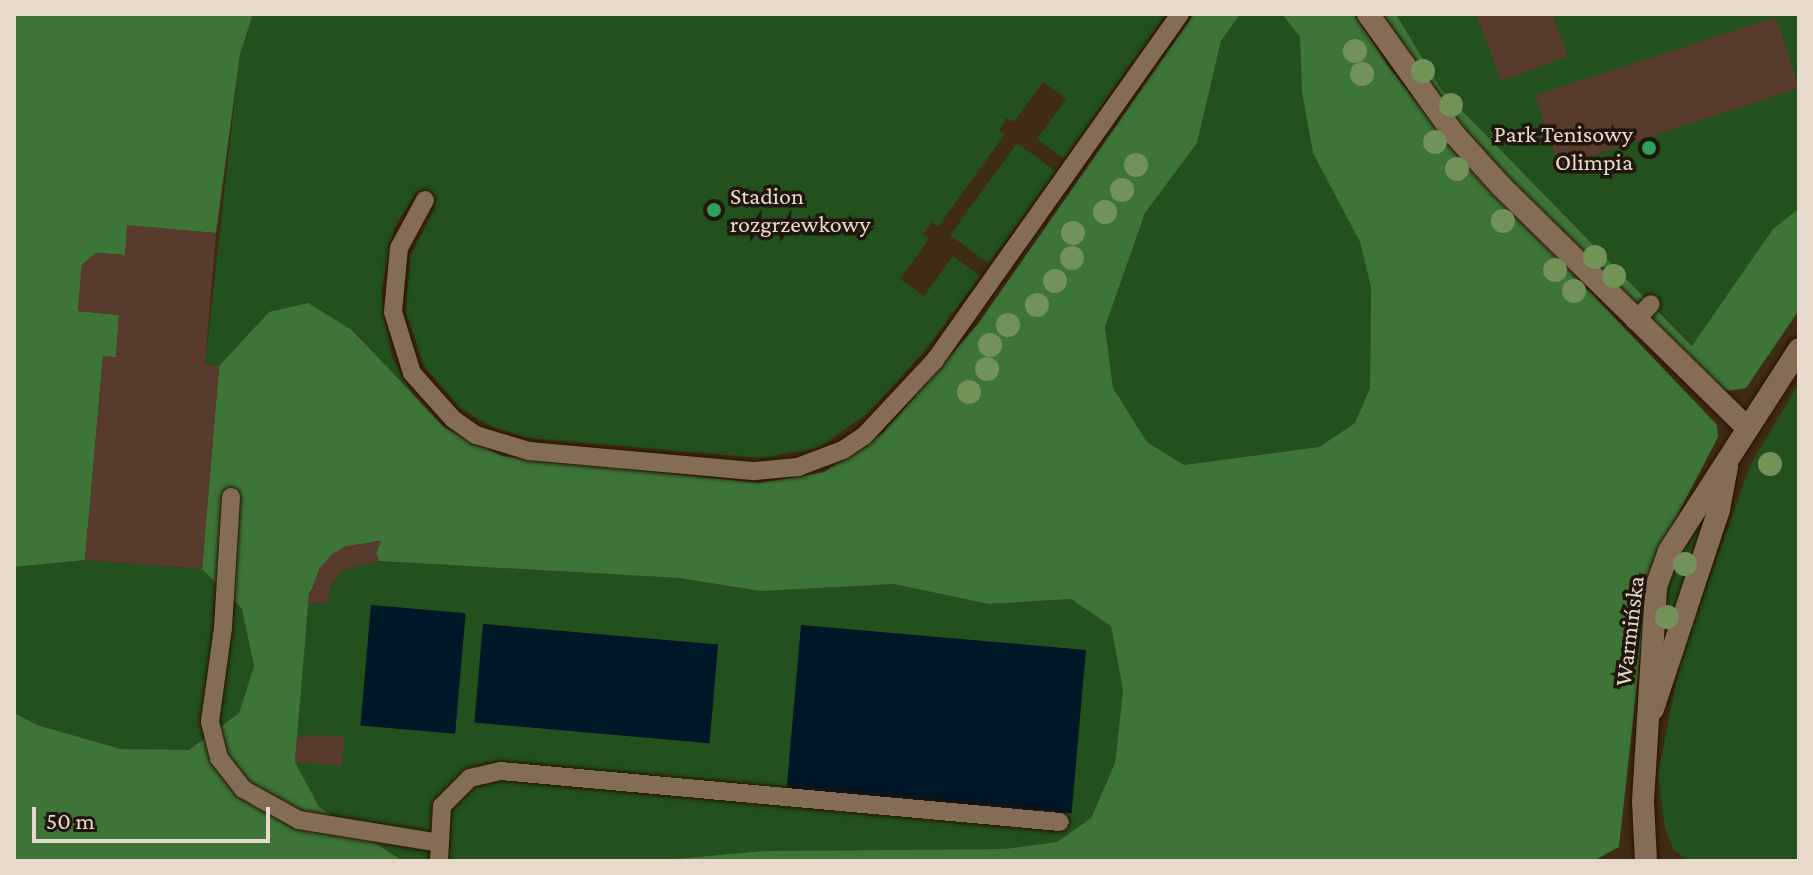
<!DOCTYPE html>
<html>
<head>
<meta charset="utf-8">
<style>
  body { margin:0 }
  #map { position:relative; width:1813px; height:875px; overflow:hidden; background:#402b14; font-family:"Crimson Pro",serif }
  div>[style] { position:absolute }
  .green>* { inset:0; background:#22511d; transform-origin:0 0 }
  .forest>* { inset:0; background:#3d7537 }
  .water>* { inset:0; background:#001727; transform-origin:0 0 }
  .building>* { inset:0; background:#583b2c; transform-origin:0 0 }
  .roads { filter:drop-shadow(0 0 2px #261300) drop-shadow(0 0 2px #261300) }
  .service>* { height:18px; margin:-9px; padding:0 9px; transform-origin:9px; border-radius:9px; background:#856c54 }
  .minor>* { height:22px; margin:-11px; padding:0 11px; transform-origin:11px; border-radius:11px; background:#856c54 }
  .trees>* { width:24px; height:24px; margin:-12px; border-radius:50%; background:#729258 }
  .dots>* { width:22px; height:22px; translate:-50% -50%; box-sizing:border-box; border:4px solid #20160c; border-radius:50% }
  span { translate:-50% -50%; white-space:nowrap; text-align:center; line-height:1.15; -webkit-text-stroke:7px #20160c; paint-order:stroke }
  .poi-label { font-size:24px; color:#e7d9cb }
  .right { translate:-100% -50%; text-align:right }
  .left { translate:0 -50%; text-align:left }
  .street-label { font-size:24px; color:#e7d9cb }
  .frame { position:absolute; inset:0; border:16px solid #e7d9cb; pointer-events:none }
  .scale { position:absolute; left:32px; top:807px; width:238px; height:36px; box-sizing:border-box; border:4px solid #e7d9cb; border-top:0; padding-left:10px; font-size:24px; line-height:28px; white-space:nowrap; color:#e7d9cb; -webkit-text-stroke:6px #20160c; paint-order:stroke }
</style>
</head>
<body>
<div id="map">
  <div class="green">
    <div style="clip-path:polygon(253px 14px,1166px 14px,1064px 159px,1037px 139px,1066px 99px,1043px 82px,1014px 122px,1007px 118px,999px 130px,1005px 134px,938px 227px,932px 222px,923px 234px,929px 239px,900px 279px,924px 296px,953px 256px,980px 276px,928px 347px,868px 413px,818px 448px,761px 458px,528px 438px,492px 427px,460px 408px,424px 366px,406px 313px,410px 257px,435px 207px,416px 192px,394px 229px,381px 293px,392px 357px,413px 395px,353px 330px,269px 312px,219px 366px,205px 364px,240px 54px)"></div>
    <div style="clip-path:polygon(1240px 14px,1317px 14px,1309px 131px,1313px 153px,1360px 241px,1371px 287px,1370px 388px,1355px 423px,1319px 447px,1184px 465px,1147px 442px,1113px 388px,1105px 327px,1145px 213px,1197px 143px,1221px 41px)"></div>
    <div style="clip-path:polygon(1396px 14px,1799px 14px,1799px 208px,1773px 229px,1693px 346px,1441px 89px)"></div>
    <div style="left:1017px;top:143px;width:48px;height:114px;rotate:36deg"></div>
    <div style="clip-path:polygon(1799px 383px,1799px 861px,1688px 861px,1673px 849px,1665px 827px,1658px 775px,1681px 657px,1751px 464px)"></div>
    <div style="clip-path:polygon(1713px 497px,1656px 684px,1661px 608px,1670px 570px)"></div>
    <div style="clip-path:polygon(85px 560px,202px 569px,242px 609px,254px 666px,239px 713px,189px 751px,121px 749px,37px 725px,14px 713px,14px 567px)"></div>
    <div style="clip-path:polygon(375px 561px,679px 578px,760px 591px,894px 584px,988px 604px,1071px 599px,1111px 626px,1123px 690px,1115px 763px,1091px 818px,1057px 842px,1004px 849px,763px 851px,652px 861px,403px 861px,319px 807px,295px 762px,307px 603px,327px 604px,331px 585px,343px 570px)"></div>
  </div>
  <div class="forest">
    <div style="clip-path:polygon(15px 14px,253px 14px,240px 54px,216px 233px,128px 226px,125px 255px,96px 253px,82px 265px,78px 311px,119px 315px,116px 357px,103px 357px,85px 560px,14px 567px)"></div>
    <div style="clip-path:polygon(1194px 14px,1240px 14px,1221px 41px,1197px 143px,1145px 213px,1105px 327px,1113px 388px,1147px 442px,1184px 465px,1319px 447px,1355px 423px,1370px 388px,1371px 287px,1360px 242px,1313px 153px,1302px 92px,1300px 37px,1282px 14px,1354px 14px,1391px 70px,1456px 151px,1717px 425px,1718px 437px,1666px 537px,1647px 592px,1619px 847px,1593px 861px,652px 861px,763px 851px,1004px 849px,1057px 842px,1091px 818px,1115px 763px,1123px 690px,1111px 626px,1071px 599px,988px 604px,894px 584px,760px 591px,679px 578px,379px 561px,376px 553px,381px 541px,376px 541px,332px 554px,309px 594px,295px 762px,319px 807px,403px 861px,14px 861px,14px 713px,37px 725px,121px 749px,189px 750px,239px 713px,254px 666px,242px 609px,202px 569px,219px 366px,269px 312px,308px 303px,352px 330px,444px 427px,502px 456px,759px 483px,824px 472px,883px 433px,978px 324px)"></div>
    <div style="clip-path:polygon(1377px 14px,1396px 14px,1441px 89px,1692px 346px,1773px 229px,1799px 208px,1799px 310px,1746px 388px,1727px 391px,1705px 376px,1542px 213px,1471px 139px)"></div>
  </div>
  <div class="water">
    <div style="left:371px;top:605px;width:95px;height:121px;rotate:5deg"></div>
    <div style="left:483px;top:624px;width:236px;height:99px;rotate:5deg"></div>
    <div style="left:801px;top:625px;width:286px;height:164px;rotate:5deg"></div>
  </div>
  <div class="building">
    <div style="clip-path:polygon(1476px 14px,1552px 14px,1568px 56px,1501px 81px)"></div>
    <div style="left:1776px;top:17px;width:75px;height:253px;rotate:72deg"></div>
    <div style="clip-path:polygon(127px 225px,216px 233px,205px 364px,219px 366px,202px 569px,85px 560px,103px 356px,116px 357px,119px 315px,78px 311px,82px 265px,96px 253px,125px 255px)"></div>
    <div style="clip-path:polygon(381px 541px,376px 553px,379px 561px,343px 570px,331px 585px,327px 604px,307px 603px,319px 569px,332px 554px,346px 546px)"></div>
    <div style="clip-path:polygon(316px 735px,345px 737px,342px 766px,295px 762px,297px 737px)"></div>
  </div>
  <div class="roads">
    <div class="service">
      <div style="left:425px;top:200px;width:55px;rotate:118.4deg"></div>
      <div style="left:399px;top:248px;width:64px;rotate:95.4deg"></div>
      <div style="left:393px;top:312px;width:64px;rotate:72.7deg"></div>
      <div style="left:412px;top:373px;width:62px;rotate:48.3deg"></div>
      <div style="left:453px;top:419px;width:28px;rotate:35deg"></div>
      <div style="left:476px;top:435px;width:55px;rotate:16.8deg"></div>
      <div style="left:529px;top:451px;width:227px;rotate:5.1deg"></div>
      <div style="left:755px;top:471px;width:43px;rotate:-5.3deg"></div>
      <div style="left:798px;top:467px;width:48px;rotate:-20.7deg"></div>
      <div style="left:843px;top:450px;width:25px;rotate:-34deg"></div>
      <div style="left:864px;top:436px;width:104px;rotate:-46.9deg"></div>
      <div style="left:935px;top:360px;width:424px;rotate:-54.7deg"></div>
      <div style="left:1635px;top:321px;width:23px;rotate:-47deg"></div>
      <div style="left:231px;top:497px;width:131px;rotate:93.5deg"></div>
      <div style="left:223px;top:628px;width:95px;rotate:97.9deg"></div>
      <div style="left:210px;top:722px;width:37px;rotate:76deg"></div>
      <div style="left:219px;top:758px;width:39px;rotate:52deg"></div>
      <div style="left:243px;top:789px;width:64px;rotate:29deg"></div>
      <div style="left:299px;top:820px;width:142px;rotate:9.3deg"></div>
      <div style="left:439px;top:861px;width:55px;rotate:-86.9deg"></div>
      <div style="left:442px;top:806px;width:40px;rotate:-45deg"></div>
      <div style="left:470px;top:778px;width:32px;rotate:-13deg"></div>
      <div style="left:501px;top:771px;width:561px;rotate:5.21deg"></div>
    </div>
    <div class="minor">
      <div style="left:1368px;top:14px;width:148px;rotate:54.4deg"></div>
      <div style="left:1454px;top:134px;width:70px;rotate:47.9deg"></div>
      <div style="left:1501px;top:186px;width:345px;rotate:44.5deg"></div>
      <div style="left:1653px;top:709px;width:211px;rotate:-71.7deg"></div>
      <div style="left:1719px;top:509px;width:43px;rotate:-79.2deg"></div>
      <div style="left:1646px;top:861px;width:60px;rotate:-92.9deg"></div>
      <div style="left:1643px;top:801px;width:214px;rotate:-86.5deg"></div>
      <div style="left:1656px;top:587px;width:38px;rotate:-70deg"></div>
      <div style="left:1669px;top:551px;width:240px;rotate:-57.2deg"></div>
    </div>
  </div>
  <div class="trees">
    <div style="left:1355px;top:51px"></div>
    <div style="left:1423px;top:71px"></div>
    <div style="left:1362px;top:74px"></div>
    <div style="left:1451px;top:105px"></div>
    <div style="left:1435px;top:142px"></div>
    <div style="left:1136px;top:165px"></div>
    <div style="left:1457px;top:169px"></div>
    <div style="left:1122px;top:190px"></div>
    <div style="left:1105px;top:212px"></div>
    <div style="left:1503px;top:221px"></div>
    <div style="left:1073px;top:233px"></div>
    <div style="left:1595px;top:257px"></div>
    <div style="left:1072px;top:258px"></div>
    <div style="left:1555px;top:270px"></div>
    <div style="left:1614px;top:276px"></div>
    <div style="left:1055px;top:281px"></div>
    <div style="left:1574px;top:291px"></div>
    <div style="left:1037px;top:305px"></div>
    <div style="left:1008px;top:325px"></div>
    <div style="left:990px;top:345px"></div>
    <div style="left:987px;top:369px"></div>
    <div style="left:969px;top:392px"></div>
    <div style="left:1770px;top:464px"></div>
    <div style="left:1685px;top:564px"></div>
    <div style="left:1667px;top:617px"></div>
  </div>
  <div class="dots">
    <div style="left:1649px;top:148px;background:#2e9e5b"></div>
    <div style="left:714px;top:210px;background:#2e9e5b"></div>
  </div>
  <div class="poi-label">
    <span class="right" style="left:1633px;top:148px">Park Tenisowy<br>Olimpia</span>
    <span class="left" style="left:730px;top:210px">Stadion<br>rozgrzewkowy</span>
  </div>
  <div class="street-label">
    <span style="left:1629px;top:631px;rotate:-83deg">Warmińska</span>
  </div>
  <div class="frame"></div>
  <div class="scale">50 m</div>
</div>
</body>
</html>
